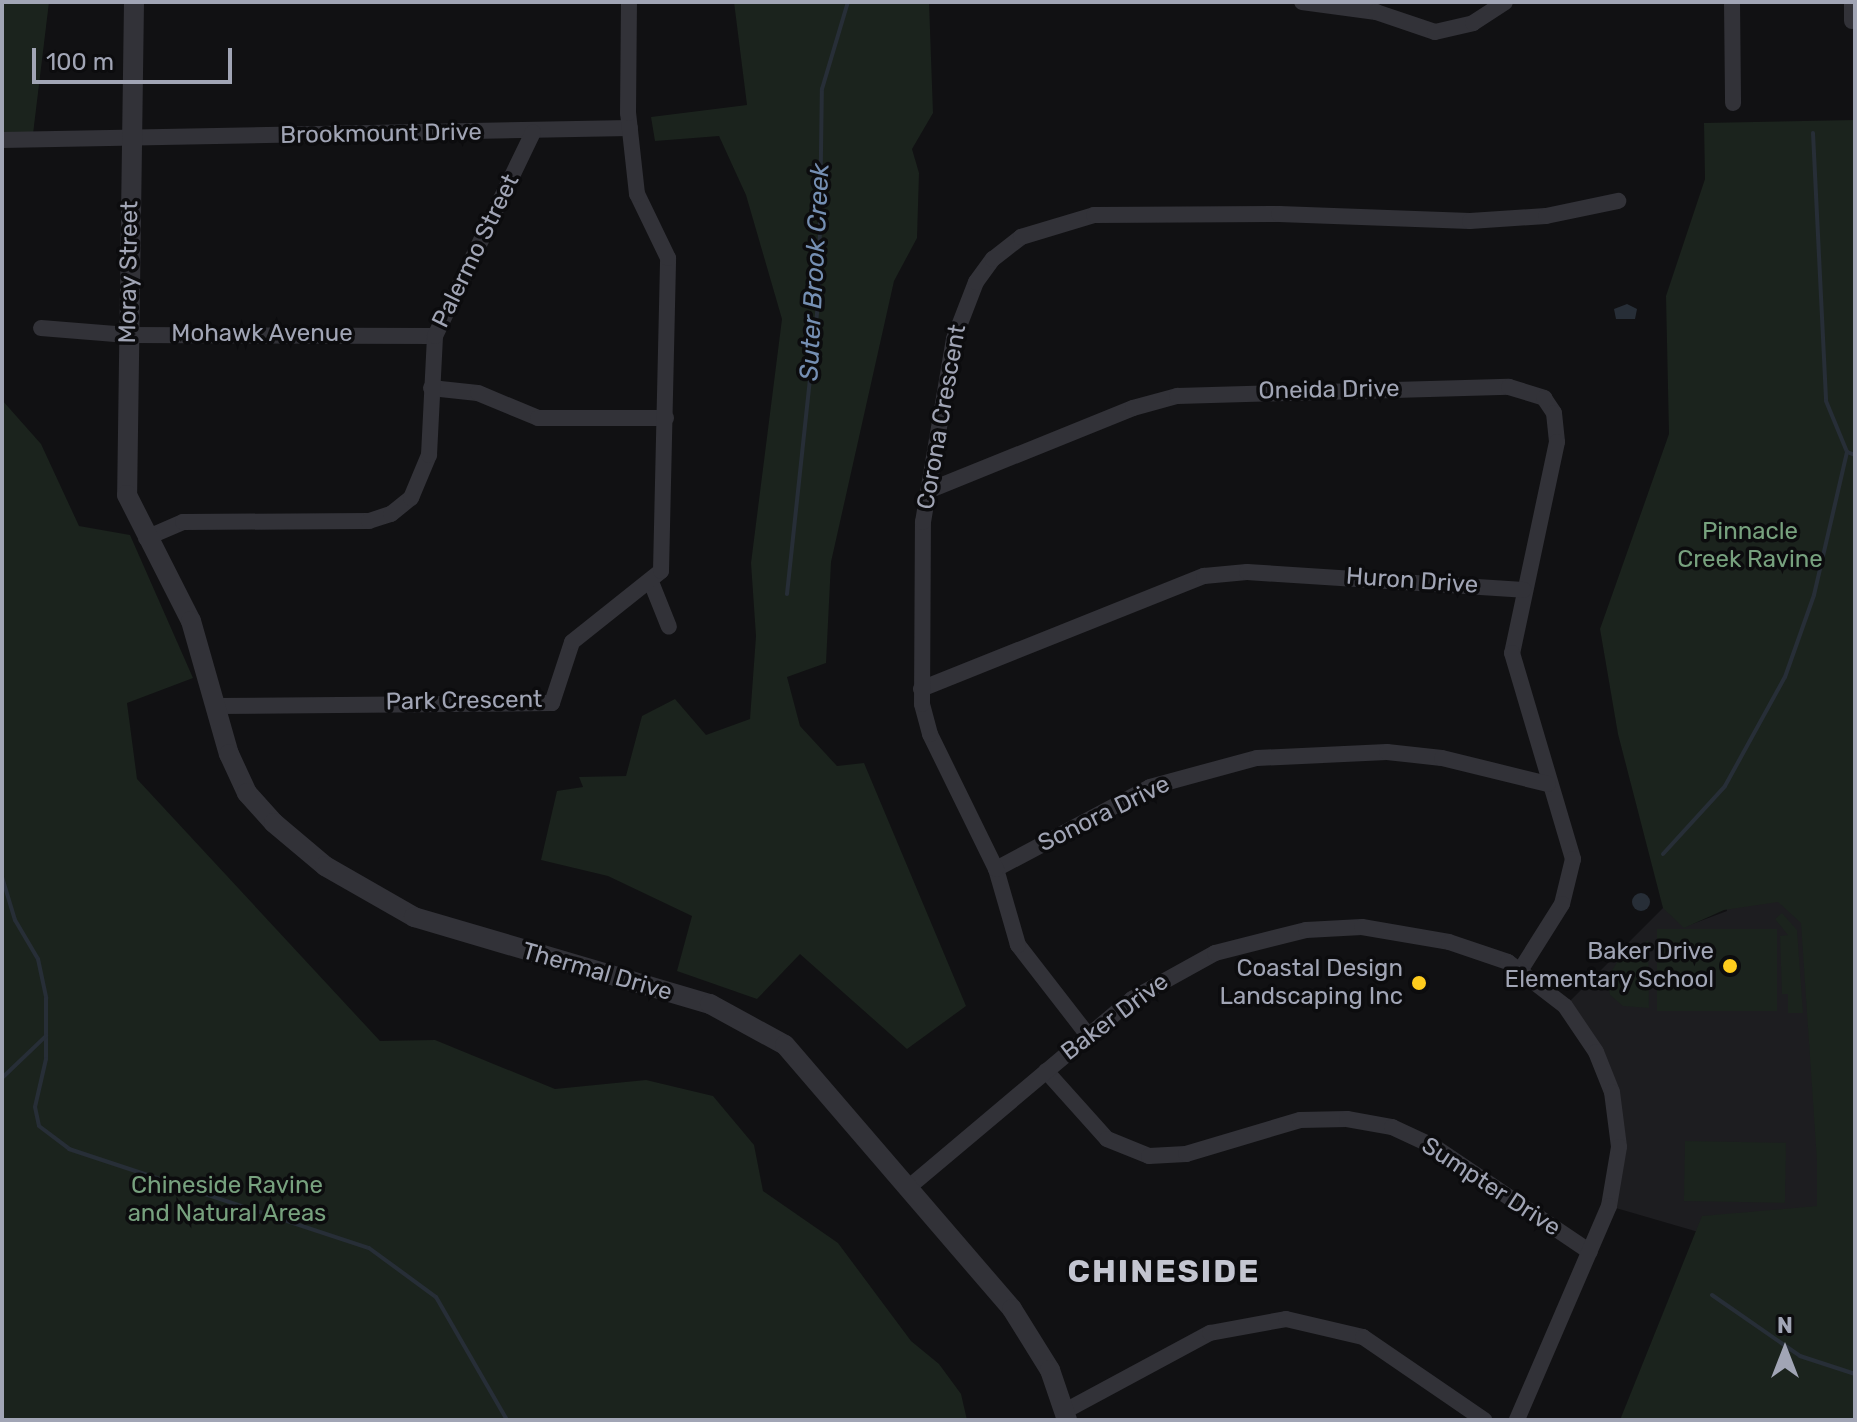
<!DOCTYPE html>
<html>
<head>
<meta charset="utf-8">
<style>
  body { margin:0 }
  #map { position:relative; width:1857px; height:1422px; overflow:hidden; background:#111113; font-family:Rubik,sans-serif }
  div>[style] { position:absolute }
  .built>* { inset:0; background:#1d1d20 }
  .green>* { inset:0; background:#1b231d; transform-origin:0 0 }
  .water>* { inset:0; background:#272e37 }
  .round { border-radius:50% }
  .stream>* { height:4px; margin:-2px; padding:0 2px; transform-origin:2px; border-radius:2px; background:#272e37 }
  .minor>* { height:16px; margin:-8px; padding:0 8px; transform-origin:8px; border-radius:8px; background:#323238 }
  .tertiary>* { height:20px; margin:-10px; padding:0 10px; transform-origin:10px; border-radius:10px; background:#323238 }
  .dots>* { width:22px; height:22px; translate:-50% -50%; box-sizing:border-box; border:4px solid #0c0c0e; border-radius:50% }
  span { translate:-50% -50%; white-space:nowrap; text-align:center; line-height:1.15; -webkit-text-stroke:7px #0c0c0e; paint-order:stroke }
  .street-label { font-size:24px; color:#a1a5b5 }
  .park-label { font-size:24px; color:#77a17e }
  .poi-label { font-size:24px; color:#a1a5b5 }
  .right { translate:-100% -50%; text-align:right }
  .water-label { font-size:26px; color:#758fb3; font-style:italic }
  .district-label { font-size:32px; color:#c3c5d0; font-weight:700; letter-spacing:2px }
  .frame { position:absolute; inset:0; border:4px solid #a1a5b5; pointer-events:none }
  .north { position:absolute; left:1745px; top:1310px; width:80px; height:80px; -webkit-text-stroke:6px #0c0c0e; paint-order:stroke; rotate:0deg; font-size:22px; font-weight:700; line-height:32px; text-align:center; color:#a1a5b5 }
  .north::after { content:''; display:block; margin:auto; width:28px; height:36px; background:#a1a5b5; clip-path:polygon(50% 0,100% 100%,50% 72%,0 100%) }
  .scale { position:absolute; left:32px; top:48px; width:200px; height:36px; box-sizing:border-box; border:4px solid #a1a5b5; border-top:0; padding-left:10px; font-size:24px; line-height:28px; white-space:nowrap; color:#a1a5b5; -webkit-text-stroke:6px #0c0c0e; paint-order:stroke }
</style>
</head>
<body>
<div id="map">
  <div class="built">
    <div style="clip-path:polygon(1726px 656px,1855px 657px,1855px 1231px,1719px 1238px,1609px 1206px,1616px 1110px,1565px 1006px,1665px 906px,1687px 926px,1727px 911px)"></div>
  </div>
  <div class="green">
    <div style="clip-path:polygon(2px 2px,49px 2px,33px 134px,2px 135px)"></div>
    <div style="clip-path:polygon(734px 2px,929px 2px,933px 113px,912px 149px,919px 173px,917px 238px,894px 281px,831px 562px,826px 663px,787px 677px,800px 726px,837px 766px,864px 763px,966px 1006px,907px 1049px,800px 954px,757px 999px,677px 971px,692px 916px,608px 876px,541px 860px,557px 791px,583px 787px,579px 777px,626px 776px,642px 716px,675px 699px,706px 735px,750px 719px,756px 636px,751px 563px,782px 319px,746px 195px,719px 136px,655px 141px,651px 117px,747px 105px)"></div>
    <div style="clip-path:polygon(1855px 120px,1855px 1420px,1620px 1420px,1702px 1216px,1817px 1206px,1817px 1161px,1801px 923px,1778px 902px,1724px 910px,1684px 928px,1663px 908px,1618px 734px,1600px 629px,1669px 434px,1666px 296px,1705px 179px,1704px 123px)"></div>
    <div style="clip-path:polygon(2px 400px,41px 444px,79px 526px,130px 535px,193px 678px,127px 703px,137px 779px,380px 1041px,435px 1040px,555px 1089px,646px 1080px,713px 1096px,754px 1145px,763px 1191px,838px 1243px,911px 1341px,939px 1364px,961px 1394px,967px 1420px,2px 1420px)"></div>
    <div style="clip-path:polygon(1782px 913px,1797px 930px,1803px 1013px,1788px 1013px,1788px 994px,1782px 994px,1780px 936px,1788px 935px,1775px 919px)"></div>
    <div style="left:1657px;top:929px;width:120px;height:82px"></div>
    <div style="clip-path:polygon(1648px 940px,1649px 1008px,1623px 1006px,1610px 995px,1607px 978px,1618px 961px)"></div>
    <div style="left:1685px;top:1141px;width:101px;height:60px;rotate:1deg"></div>
  </div>
  <div class="water">
    <div style="clip-path:polygon(1627px 304px,1637px 309px,1635px 319px,1616px 319px,1614px 309px)"></div>
    <div class="round" style="left:1632px;top:893px;width:18px;height:18px"></div>
  </div>
  <div class="stream">
    <div style="left:1813px;top:133px;width:268px;rotate:87.2deg"></div>
    <div style="left:1826px;top:401px;width:55px;rotate:67.6deg"></div>
    <div style="left:1847px;top:452px;width:9px;rotate:21deg"></div>
    <div style="left:787px;top:594px;width:302px;rotate:-83.9deg"></div>
    <div style="left:819px;top:294px;width:205px;rotate:-89.2deg"></div>
    <div style="left:822px;top:89px;width:91px;rotate:-73.4deg"></div>
    <div style="left:1663px;top:854px;width:92px;rotate:-47.6deg"></div>
    <div style="left:1725px;top:786px;width:124px;rotate:-61.2deg"></div>
    <div style="left:1785px;top:677px;width:87px;rotate:-70.5deg"></div>
    <div style="left:1814px;top:595px;width:147px;rotate:-77deg"></div>
    <div style="left:2px;top:877px;width:45px;rotate:73.2deg"></div>
    <div style="left:15px;top:920px;width:45px;rotate:59.5deg"></div>
    <div style="left:38px;top:959px;width:40px;rotate:78deg"></div>
    <div style="left:46px;top:998px;width:61px;rotate:90deg"></div>
    <div style="left:46px;top:1059px;width:49px;rotate:102.9deg"></div>
    <div style="left:35px;top:1107px;width:19px;rotate:78deg"></div>
    <div style="left:39px;top:1126px;width:38px;rotate:37deg"></div>
    <div style="left:69px;top:1149px;width:316px;rotate:18.3deg"></div>
    <div style="left:369px;top:1248px;width:83px;rotate:36.2deg"></div>
    <div style="left:436px;top:1297px;width:142px;rotate:60deg"></div>
    <div style="left:2px;top:1078px;width:61px;rotate:-43.7deg"></div>
    <div style="left:1712px;top:1295px;width:107px;rotate:34.7deg"></div>
    <div style="left:1800px;top:1356px;width:58px;rotate:18.1deg"></div>
  </div>
  <div class="minor">
    <div style="left:1302px;top:2px;width:75px;rotate:7.7deg"></div>
    <div style="left:1376px;top:12px;width:62px;rotate:18.7deg"></div>
    <div style="left:1435px;top:32px;width:39px;rotate:-13deg"></div>
    <div style="left:1473px;top:23px;width:38px;rotate:-33deg"></div>
    <div style="left:1732px;top:2px;width:101px;rotate:89.4deg"></div>
    <div style="left:1852px;top:2px;width:19px;rotate:90deg"></div>
    <div style="left:2px;top:140px;width:628px;rotate:-1.09deg"></div>
    <div style="left:41px;top:328px;width:87px;rotate:4.6deg"></div>
    <div style="left:128px;top:335px;width:307px;rotate:0.2deg"></div>
    <div style="left:431px;top:388px;width:47px;rotate:6.1deg"></div>
    <div style="left:478px;top:393px;width:65px;rotate:22.6deg"></div>
    <div style="left:538px;top:418px;width:128px"></div>
    <div style="left:930px;top:490px;width:219px;rotate:-22deg"></div>
    <div style="left:1133px;top:408px;width:46px;rotate:-15.3deg"></div>
    <div style="left:1177px;top:396px;width:332px;rotate:-1.6deg"></div>
    <div style="left:1509px;top:387px;width:37px;rotate:17deg"></div>
    <div style="left:1544px;top:398px;width:18px;rotate:56deg"></div>
    <div style="left:1554px;top:413px;width:29px;rotate:84deg"></div>
    <div style="left:1557px;top:442px;width:216px;rotate:102deg"></div>
    <div style="left:1512px;top:653px;width:215px;rotate:73.5deg"></div>
    <div style="left:1573px;top:859px;width:46px;rotate:103.7deg"></div>
    <div style="left:1562px;top:904px;width:77px;rotate:122.2deg"></div>
    <div style="left:146px;top:538px;width:40px;rotate:-23.4deg"></div>
    <div style="left:183px;top:522px;width:186px;rotate:-0.3deg"></div>
    <div style="left:369px;top:521px;width:23px;rotate:-18deg"></div>
    <div style="left:391px;top:514px;width:26px;rotate:-39deg"></div>
    <div style="left:411px;top:498px;width:47px;rotate:-67.3deg"></div>
    <div style="left:429px;top:455px;width:119px;rotate:-87.1deg"></div>
    <div style="left:435px;top:336px;width:226px;rotate:-64.3deg"></div>
    <div style="left:651px;top:582px;width:48px;rotate:68.2deg"></div>
    <div style="left:921px;top:689px;width:305px;rotate:-21.8deg"></div>
    <div style="left:1204px;top:576px;width:43px;rotate:-5.3deg"></div>
    <div style="left:1247px;top:572px;width:277px;rotate:3.7deg"></div>
    <div style="left:216px;top:706px;width:336px;rotate:-0.5deg"></div>
    <div style="left:552px;top:703px;width:64px;rotate:-71.8deg"></div>
    <div style="left:572px;top:642px;width:114px;rotate:-38.6deg"></div>
    <div style="left:661px;top:571px;width:313px;rotate:-88.7deg"></div>
    <div style="left:668px;top:258px;width:71px;rotate:-115.8deg"></div>
    <div style="left:637px;top:194px;width:81px;rotate:-96.3deg"></div>
    <div style="left:628px;top:113px;width:111px;rotate:-89.5deg"></div>
    <div style="left:996px;top:869px;width:174px;rotate:-28deg"></div>
    <div style="left:1150px;top:787px;width:111px;rotate:-15.2deg"></div>
    <div style="left:1257px;top:758px;width:130px;rotate:-2.6deg"></div>
    <div style="left:1387px;top:752px;width:55px;rotate:6.2deg"></div>
    <div style="left:1442px;top:758px;width:109px;rotate:13.8deg"></div>
    <div style="left:1087px;top:1034px;width:113px;rotate:-127.8deg"></div>
    <div style="left:1018px;top:945px;width:79px;rotate:-106.1deg"></div>
    <div style="left:996px;top:869px;width:150px;rotate:-116.1deg"></div>
    <div style="left:930px;top:734px;width:31px;rotate:-105deg"></div>
    <div style="left:922px;top:704px;width:182px;rotate:-89.7deg"></div>
    <div style="left:923px;top:522px;width:186px;rotate:-80.4deg"></div>
    <div style="left:954px;top:339px;width:61px;rotate:-68.9deg"></div>
    <div style="left:976px;top:282px;width:29px;rotate:-54deg"></div>
    <div style="left:993px;top:259px;width:36px;rotate:-38deg"></div>
    <div style="left:1021px;top:237px;width:76px;rotate:-16.8deg"></div>
    <div style="left:1094px;top:215px;width:185px;rotate:-0.3deg"></div>
    <div style="left:1279px;top:214px;width:191px;rotate:2.1deg"></div>
    <div style="left:1470px;top:221px;width:76px;rotate:-3.8deg"></div>
    <div style="left:1546px;top:216px;width:74px;rotate:-11.8deg"></div>
    <div style="left:1046px;top:1071px;width:91px;rotate:48.1deg"></div>
    <div style="left:1107px;top:1139px;width:45px;rotate:22deg"></div>
    <div style="left:1149px;top:1156px;width:37px;rotate:-3deg"></div>
    <div style="left:1186px;top:1154px;width:119px;rotate:-16.6deg"></div>
    <div style="left:1300px;top:1120px;width:47px;rotate:-1.2deg"></div>
    <div style="left:1347px;top:1119px;width:46px;rotate:10.1deg"></div>
    <div style="left:1392px;top:1127px;width:45px;rotate:24.9deg"></div>
    <div style="left:1433px;top:1146px;width:189px;rotate:34deg"></div>
    <div style="left:909px;top:1187px;width:292px;rotate:-40.1deg"></div>
    <div style="left:1132px;top:999px;width:95px;rotate:-29deg"></div>
    <div style="left:1215px;top:953px;width:94px;rotate:-14.2deg"></div>
    <div style="left:1306px;top:930px;width:56px;rotate:-3.1deg"></div>
    <div style="left:1362px;top:927px;width:88px;rotate:9.8deg"></div>
    <div style="left:1449px;top:942px;width:62px;rotate:18.7deg"></div>
    <div style="left:1508px;top:962px;width:72px;rotate:37.7deg"></div>
    <div style="left:1565px;top:1006px;width:55px;rotate:56deg"></div>
    <div style="left:1596px;top:1052px;width:43px;rotate:68.2deg"></div>
    <div style="left:1612px;top:1092px;width:55px;rotate:82.7deg"></div>
    <div style="left:1619px;top:1147px;width:60px;rotate:99.6deg"></div>
    <div style="left:1609px;top:1206px;width:233px;rotate:113.3deg"></div>
    <div style="left:1065px;top:1411px;width:165px;rotate:-28.3deg"></div>
    <div style="left:1210px;top:1333px;width:77px;rotate:-10.4deg"></div>
    <div style="left:1286px;top:1319px;width:79px;rotate:13.2deg"></div>
    <div style="left:1363px;top:1337px;width:147px;rotate:34.4deg"></div>
  </div>
  <div class="tertiary">
    <div style="left:134px;top:2px;width:493px;rotate:90.8deg"></div>
    <div style="left:127px;top:495px;width:141px;rotate:63.1deg"></div>
    <div style="left:191px;top:621px;width:138px;rotate:74.1deg"></div>
    <div style="left:229px;top:754px;width:43px;rotate:65.2deg"></div>
    <div style="left:247px;top:793px;width:40px;rotate:48deg"></div>
    <div style="left:274px;top:823px;width:67px;rotate:40.1deg"></div>
    <div style="left:325px;top:866px;width:103px;rotate:29.8deg"></div>
    <div style="left:414px;top:917px;width:309px;rotate:16.4deg"></div>
    <div style="left:710px;top:1004px;width:85px;rotate:28.7deg"></div>
    <div style="left:785px;top:1045px;width:348px;rotate:49.3deg"></div>
    <div style="left:1012px;top:1309px;width:72px;rotate:58.1deg"></div>
    <div style="left:1050px;top:1370px;width:53px;rotate:71.2deg"></div>
  </div>
  <div class="dots">
    <div style="left:1730px;top:966px;background:#fecc1d"></div>
    <div style="left:1419px;top:983px;background:#fecc1d"></div>
  </div>
  <div class="street-label">
    <span style="left:381px;top:134px;rotate:-1deg">Brookmount Drive</span>
    <span style="left:476px;top:251px;rotate:-64deg">Palermo Street</span>
    <span style="left:129px;top:272px;rotate:-89deg">Moray Street</span>
    <span style="left:262px;top:334px">Mohawk Avenue</span>
    <span style="left:1329px;top:390px;rotate:-1deg">Oneida Drive</span>
    <span style="left:942px;top:417px;rotate:-80deg">Corona Crescent</span>
    <span style="left:1412px;top:581px;rotate:4deg">Huron Drive</span>
    <span style="left:464px;top:701px;rotate:-1deg">Park Crescent</span>
    <span style="left:1104px;top:814px;rotate:-26deg">Sonora Drive</span>
    <span style="left:597px;top:972px;rotate:16deg">Thermal Drive</span>
    <span style="left:1115px;top:1017px;rotate:-37deg">Baker Drive</span>
    <span style="left:1491px;top:1187px;rotate:33deg">Sumpter Drive</span>
  </div>
  <div class="park-label">
    <span style="left:1750px;top:546px">Pinnacle<br>Creek Ravine</span>
    <span style="left:227px;top:1200px">Chineside Ravine<br>and Natural Areas</span>
  </div>
  <div class="poi-label">
    <span class="right" style="left:1714px;top:966px">Baker Drive<br>Elementary School</span>
    <span class="right" style="left:1403px;top:983px">Coastal Design<br>Landscaping Inc</span>
  </div>
  <div class="water-label">
    <span style="left:815px;top:272px;rotate:-87deg">Suter Brook Creek</span>
  </div>
  <div class="district-label">
    <span style="left:1164px;top:1271px">CHINESIDE</span>
  </div>
  <div class="frame"></div>
  <div class="north">N</div>
  <div class="scale">100 m</div>
</div>
</body>
</html>
